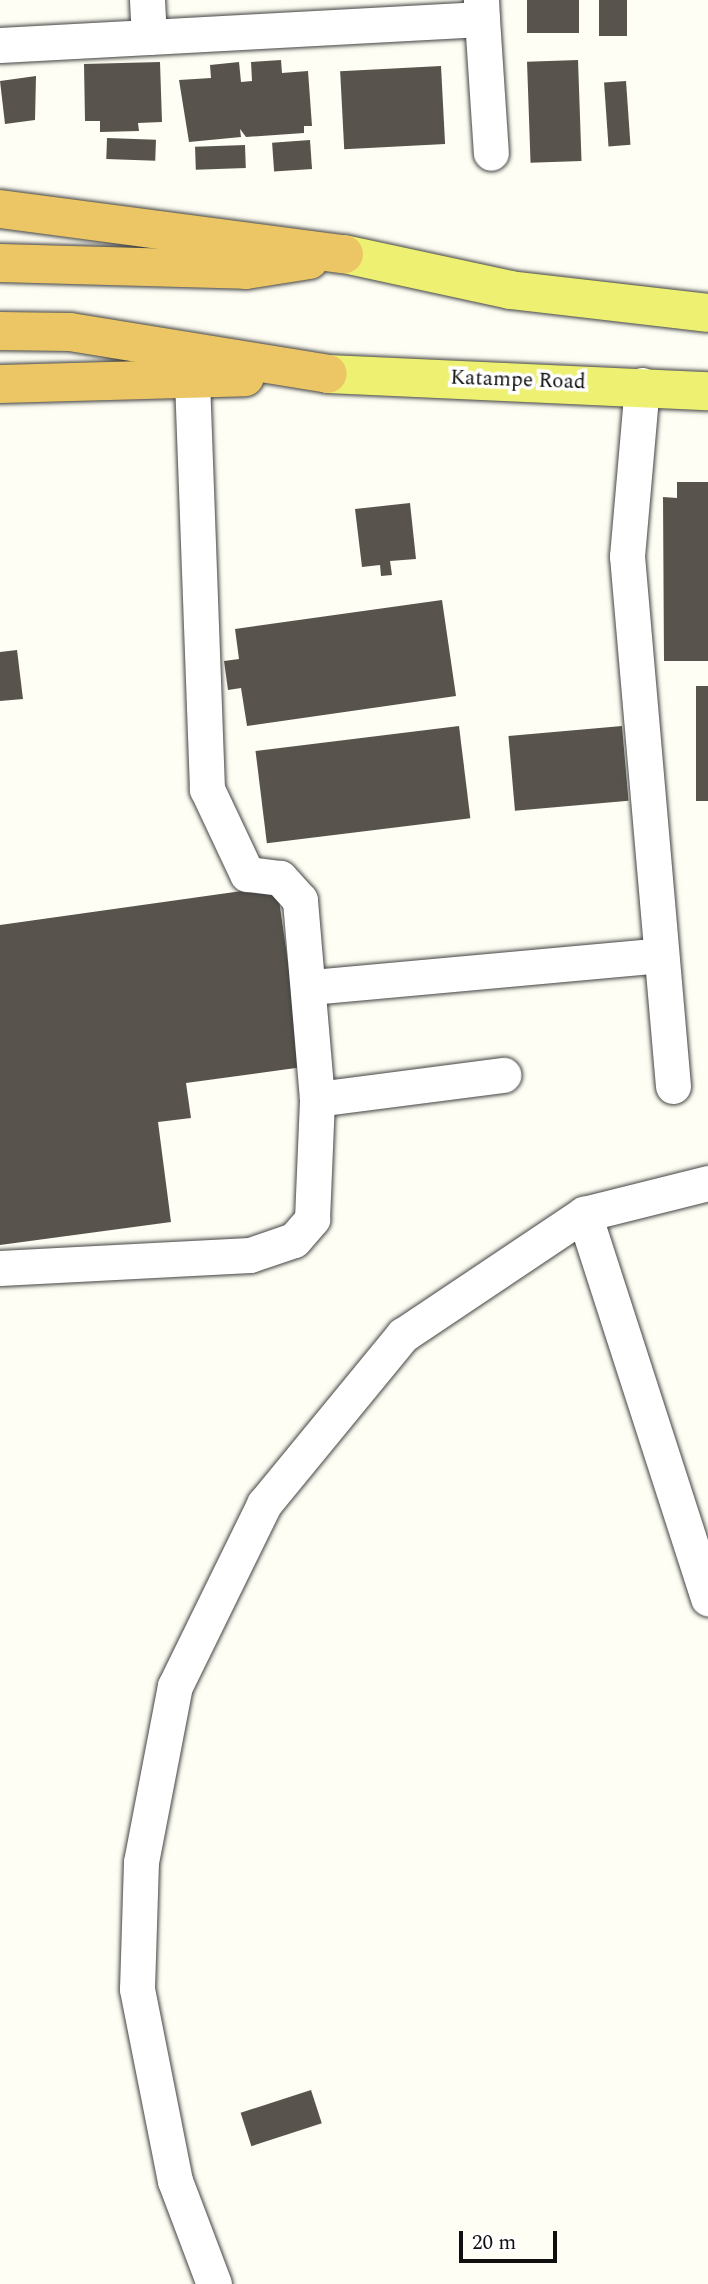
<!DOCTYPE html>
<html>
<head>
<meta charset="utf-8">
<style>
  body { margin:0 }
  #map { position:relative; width:708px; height:2284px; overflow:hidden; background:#fefef4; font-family:Spectral,serif }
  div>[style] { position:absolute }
  .building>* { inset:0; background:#58544d; transform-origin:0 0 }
  .roads { filter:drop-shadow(0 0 2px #434343) drop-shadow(0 0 2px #434343) }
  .minor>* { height:35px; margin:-17.5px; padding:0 17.5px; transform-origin:17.5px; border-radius:17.5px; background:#fff }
  .major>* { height:38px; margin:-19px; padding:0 19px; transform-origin:19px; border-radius:19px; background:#eef072 }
  .highway>* { height:38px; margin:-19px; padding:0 19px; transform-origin:19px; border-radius:19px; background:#ecc665 }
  span { translate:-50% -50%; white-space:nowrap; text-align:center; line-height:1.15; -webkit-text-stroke:7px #fff; paint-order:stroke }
  .street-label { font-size:21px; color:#101010 }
  .scale { position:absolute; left:459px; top:2231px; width:98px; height:32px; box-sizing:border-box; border:4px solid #101010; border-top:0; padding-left:9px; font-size:21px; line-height:24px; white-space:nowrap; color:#101010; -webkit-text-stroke:5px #fff; paint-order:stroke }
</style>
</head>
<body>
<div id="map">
  <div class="building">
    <div style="left:527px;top:0;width:52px;height:33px"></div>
    <div style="left:599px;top:0;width:28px;height:36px"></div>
    <div style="clip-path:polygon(281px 60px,282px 73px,308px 71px,312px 126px,304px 126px,304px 133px,246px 137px,240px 129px,241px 137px,189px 142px,179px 80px,211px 78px,210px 65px,239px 62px,241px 82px,252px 81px,251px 62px)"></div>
    <div style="left:578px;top:60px;width:101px;height:51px;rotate:88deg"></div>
    <div style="clip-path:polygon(160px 62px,162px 122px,138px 123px,139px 131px,100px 132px,100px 121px,85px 121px,84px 64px)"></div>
    <div style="left:441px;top:66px;width:78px;height:101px;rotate:87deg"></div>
    <div style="clip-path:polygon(36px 76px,35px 120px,5px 124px,0 81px)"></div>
    <div style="left:626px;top:81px;width:64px;height:22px;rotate:86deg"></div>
    <div style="left:107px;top:138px;width:49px;height:21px;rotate:2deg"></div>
    <div style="left:310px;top:140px;width:29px;height:38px;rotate:86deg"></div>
    <div style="left:245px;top:145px;width:23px;height:50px;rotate:88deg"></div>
    <div style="clip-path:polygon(677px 482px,708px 482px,708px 661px,664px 661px,663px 497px,677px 498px)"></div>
    <div style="clip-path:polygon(410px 503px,416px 559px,390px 561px,392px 575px,381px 576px,380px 565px,362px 567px,355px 509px)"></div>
    <div style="clip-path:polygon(442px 600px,456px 696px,247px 726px,241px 688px,228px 690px,224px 661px,239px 659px,235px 629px)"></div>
    <div style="clip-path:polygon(17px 650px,23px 699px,0 701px,0 652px)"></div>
    <div style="left:696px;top:686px;width:12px;height:115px"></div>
    <div style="left:459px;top:726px;width:93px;height:205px;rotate:83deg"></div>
    <div style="left:622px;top:726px;width:75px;height:114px;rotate:85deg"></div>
    <div style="clip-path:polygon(277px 886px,303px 1067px,186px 1083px,191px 1118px,158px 1122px,171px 1222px,0 1245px,0 925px)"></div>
    <div style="left:311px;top:2090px;width:35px;height:74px;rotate:72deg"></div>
  </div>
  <div class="roads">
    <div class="minor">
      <div style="left:147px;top:0;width:37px;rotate:87deg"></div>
      <div style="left:149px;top:37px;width:333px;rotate:-3.1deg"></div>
      <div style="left:482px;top:19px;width:19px;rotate:-93deg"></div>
      <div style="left:482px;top:19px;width:134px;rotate:86.2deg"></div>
      <div style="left:0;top:45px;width:149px;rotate:-3.1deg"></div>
      <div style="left:642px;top:385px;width:172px;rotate:95deg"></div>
      <div style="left:627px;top:556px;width:532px;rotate:85.04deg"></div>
      <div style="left:311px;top:987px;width:351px;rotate:-5.2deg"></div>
      <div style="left:317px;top:1099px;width:188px;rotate:-7.4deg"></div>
      <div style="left:584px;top:1214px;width:404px;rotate:72.1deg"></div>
      <div style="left:0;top:1268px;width:250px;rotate:-3deg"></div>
      <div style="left:250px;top:1255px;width:46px;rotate:-18.8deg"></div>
      <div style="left:294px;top:1240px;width:28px;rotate:-49deg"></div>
      <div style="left:312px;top:1219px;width:120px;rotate:-87.6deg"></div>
      <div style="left:317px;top:1099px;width:200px;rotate:-94.9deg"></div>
      <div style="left:300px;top:900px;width:30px;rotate:-132deg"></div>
      <div style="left:280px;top:878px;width:33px;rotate:-173deg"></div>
      <div style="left:247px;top:874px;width:94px;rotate:-115.2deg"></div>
      <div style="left:207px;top:789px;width:410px;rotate:-92.1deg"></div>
      <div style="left:214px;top:2284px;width:110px;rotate:-110.7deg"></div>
      <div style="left:175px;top:2181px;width:196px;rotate:-101.2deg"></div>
      <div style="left:137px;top:1989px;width:127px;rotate:-88.2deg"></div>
      <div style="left:141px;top:1862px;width:179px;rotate:-79.1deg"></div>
      <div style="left:175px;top:1686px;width:203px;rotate:-63.9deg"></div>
      <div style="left:264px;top:1504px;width:219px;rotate:-50.6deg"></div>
      <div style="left:403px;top:1335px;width:218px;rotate:-33.8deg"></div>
      <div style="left:584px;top:1214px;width:128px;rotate:-14deg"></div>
    </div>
    <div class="major">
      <div style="left:344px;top:254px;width:170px;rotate:12.2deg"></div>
      <div style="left:510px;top:290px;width:199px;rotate:6.6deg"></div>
      <div style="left:328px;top:374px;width:380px;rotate:2.6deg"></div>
    </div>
    <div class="highway">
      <div style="left:0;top:209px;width:347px;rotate:7.5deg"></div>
      <div style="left:0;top:263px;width:246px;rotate:1.6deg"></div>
      <div style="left:246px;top:270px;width:64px;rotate:-9deg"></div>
      <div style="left:0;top:331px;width:70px;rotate:0.8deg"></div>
      <div style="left:70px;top:332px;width:261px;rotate:9.2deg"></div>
      <div style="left:0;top:384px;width:245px;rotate:-1.6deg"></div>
    </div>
  </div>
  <div class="street-label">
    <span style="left:518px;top:380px;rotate:2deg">Katampe Road</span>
  </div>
  <div class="scale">20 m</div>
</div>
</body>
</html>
